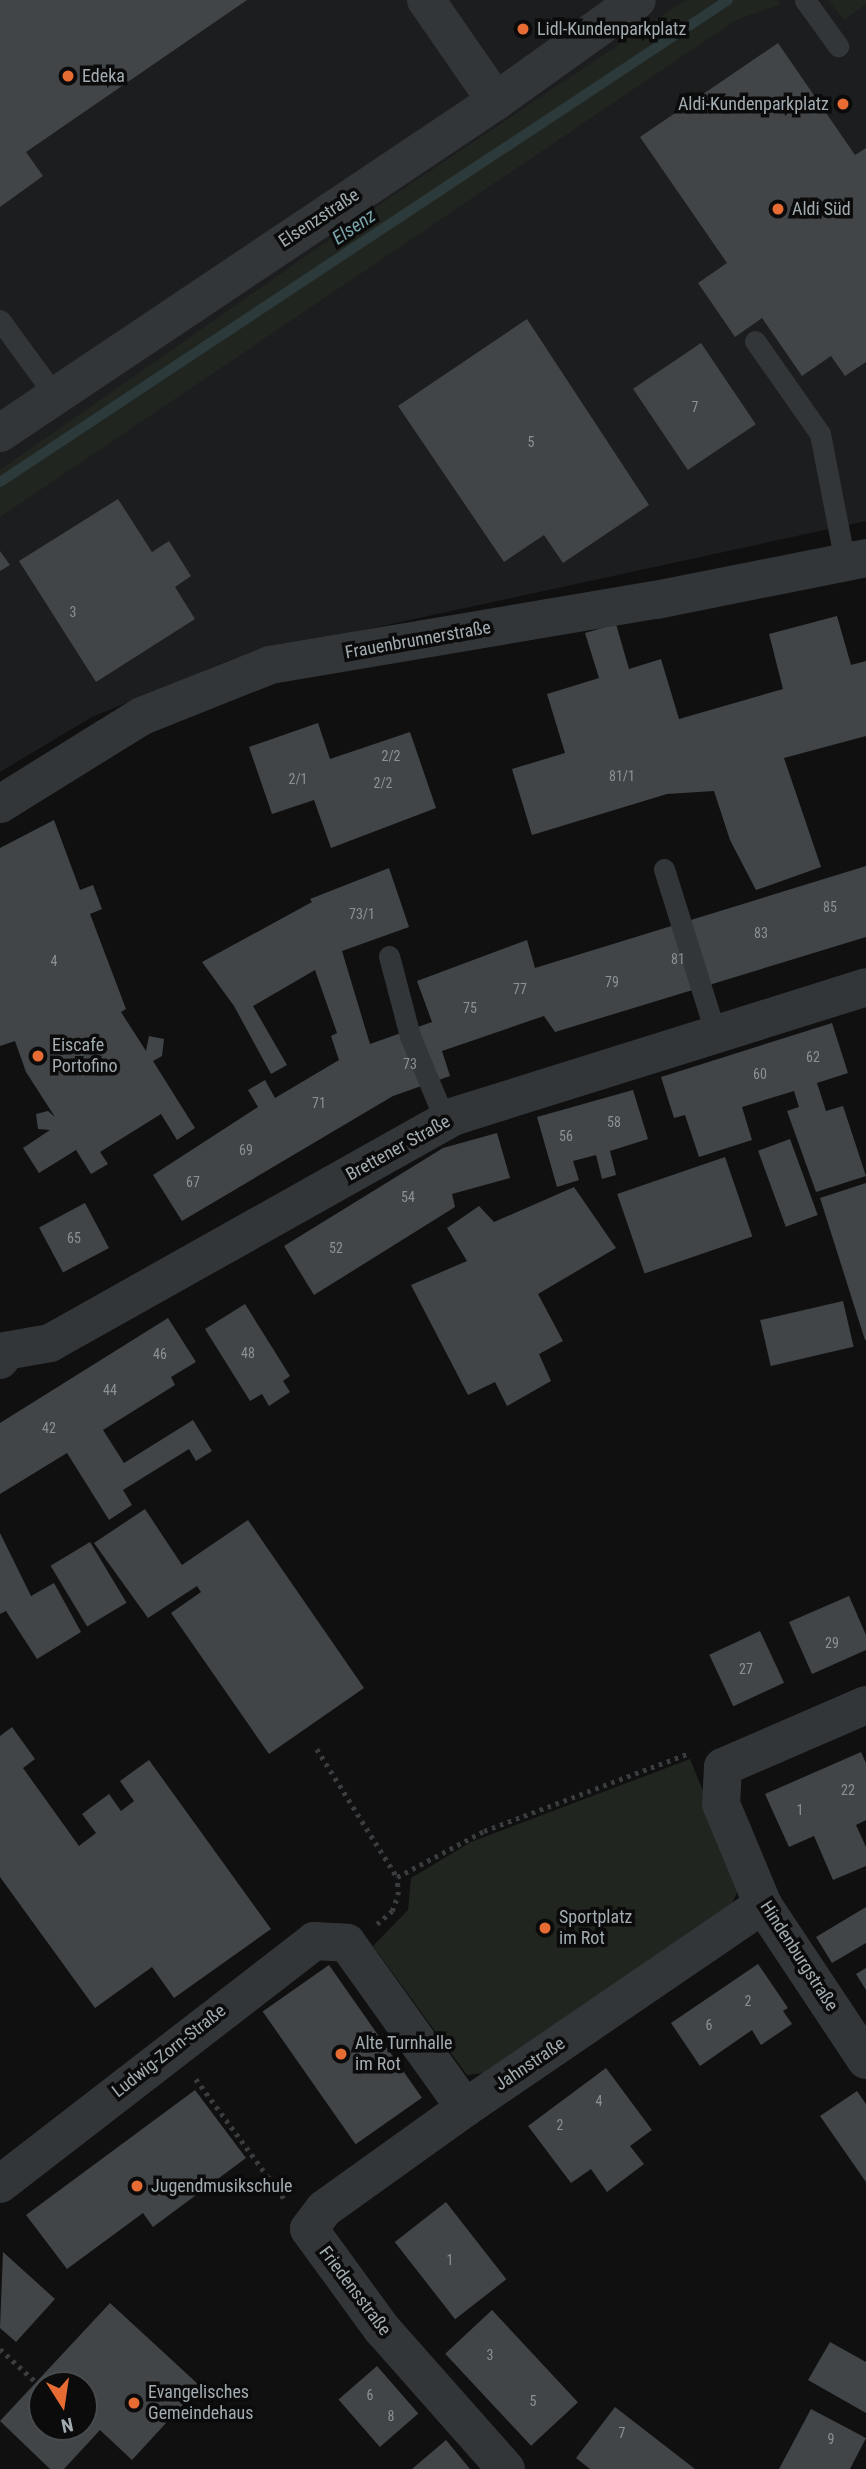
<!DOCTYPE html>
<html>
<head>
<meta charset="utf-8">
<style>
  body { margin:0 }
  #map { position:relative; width:866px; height:2469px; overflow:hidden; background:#101011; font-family:"Roboto Condensed",sans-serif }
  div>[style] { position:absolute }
  .built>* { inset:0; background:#1c1d1e }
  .green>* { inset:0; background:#21251f }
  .stream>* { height:10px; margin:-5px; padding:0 5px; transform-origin:5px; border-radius:5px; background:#2c3a3b }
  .building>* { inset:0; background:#414547; transform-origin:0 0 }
  .path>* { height:4.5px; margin-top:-2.25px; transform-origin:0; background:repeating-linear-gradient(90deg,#393d3f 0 3.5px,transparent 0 8.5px) }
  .service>* { height:21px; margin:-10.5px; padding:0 10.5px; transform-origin:10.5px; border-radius:10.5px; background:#333638 }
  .minor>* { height:38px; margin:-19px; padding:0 19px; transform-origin:19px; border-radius:19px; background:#333638 }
  .tertiary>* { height:38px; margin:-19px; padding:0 19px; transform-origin:19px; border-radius:19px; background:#333638 }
  .dots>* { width:19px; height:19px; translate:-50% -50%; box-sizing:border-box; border:4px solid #0b0b0c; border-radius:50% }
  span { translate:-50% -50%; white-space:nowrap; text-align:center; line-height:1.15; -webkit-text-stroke:7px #0b0b0c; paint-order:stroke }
  .number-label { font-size:14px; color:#8a9296 }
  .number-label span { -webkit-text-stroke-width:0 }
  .poi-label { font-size:18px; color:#a2acb1 }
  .left { translate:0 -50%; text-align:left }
  .right { translate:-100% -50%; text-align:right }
  .street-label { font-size:18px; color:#a2acb1 }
  .water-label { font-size:19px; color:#7aa5ab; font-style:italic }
  .north { position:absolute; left:28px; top:2371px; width:70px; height:70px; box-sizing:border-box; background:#0b0b0c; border:2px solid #474b4e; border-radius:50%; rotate:168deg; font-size:19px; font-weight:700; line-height:28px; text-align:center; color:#a2acb1 }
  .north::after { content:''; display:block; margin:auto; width:24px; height:32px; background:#e66c33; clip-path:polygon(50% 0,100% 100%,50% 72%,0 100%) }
</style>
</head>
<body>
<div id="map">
  <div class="built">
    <div style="clip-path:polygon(0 0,866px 0,866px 521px,235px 658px,92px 717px,0 772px)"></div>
  </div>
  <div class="green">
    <div style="clip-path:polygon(686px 0,778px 0,781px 4px,736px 20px,0 517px,0 470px,382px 203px)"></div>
    <div style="clip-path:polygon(828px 0,866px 0,866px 4px,844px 20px)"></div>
    <div style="clip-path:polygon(690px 1759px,741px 1885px,731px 1905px,491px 2072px,467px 2075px,373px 1946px,408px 1910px,411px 1878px,471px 1842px)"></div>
  </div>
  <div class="stream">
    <div style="left:0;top:482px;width:873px;rotate:-33.51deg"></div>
  </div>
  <div class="building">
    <div style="clip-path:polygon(0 0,247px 0,26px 152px,43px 176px,0 207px)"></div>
    <div style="clip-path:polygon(778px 43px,855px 155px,866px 148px,866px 362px,845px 376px,831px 356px,802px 376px,762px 318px,735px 337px,698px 283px,727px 263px,640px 137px)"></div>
    <div style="clip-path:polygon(527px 319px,649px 505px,563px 563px,544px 535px,504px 562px,398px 406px)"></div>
    <div style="left:701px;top:343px;width:98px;height:82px;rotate:56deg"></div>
    <div style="clip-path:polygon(118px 499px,152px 552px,169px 541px,191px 576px,175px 587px,195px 619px,96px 682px,19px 561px)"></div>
    <div style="clip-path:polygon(0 551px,10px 565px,0 571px)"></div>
    <div style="clip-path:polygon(837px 616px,851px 665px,866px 661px,866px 736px,784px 758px,821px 867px,756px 890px,730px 840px,714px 791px,667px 794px,532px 835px,512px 769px,565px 753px,547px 694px,599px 678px,585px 633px,616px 624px,629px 669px,661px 659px,679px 719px,783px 689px,769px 634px)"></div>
    <div style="clip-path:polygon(318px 723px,330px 759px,410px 732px,436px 808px,331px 848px,314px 800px,272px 814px,249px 747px)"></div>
    <div style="clip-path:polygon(54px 820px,80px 890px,93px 885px,102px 909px,90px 914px,126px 1009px,121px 1012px,146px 1051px,149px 1036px,164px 1039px,162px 1056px,153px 1061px,195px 1128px,177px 1140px,161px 1114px,100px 1152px,108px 1164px,91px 1174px,76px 1150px,39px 1173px,23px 1148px,50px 1130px,38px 1129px,36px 1114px,48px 1111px,55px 1117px,26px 1072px,15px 1041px,0 1046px,0 848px)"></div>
    <div style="clip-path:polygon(866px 866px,866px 937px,555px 1032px,544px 1016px,442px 1051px,450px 1076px,393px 1096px,182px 1221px,153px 1175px,258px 1107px,248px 1090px,265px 1080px,275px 1098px,339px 1060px,331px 1036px,337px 1033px,315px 970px,253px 1006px,287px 1065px,271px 1074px,234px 1006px,202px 962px,312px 902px,310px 899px,389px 868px,409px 927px,342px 951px,370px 1044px,432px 1022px,417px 981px,527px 940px,535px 968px)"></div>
    <div style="clip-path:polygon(832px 1023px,848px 1073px,817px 1083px,826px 1111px,843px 1106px,866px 1176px,816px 1192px,787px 1111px,799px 1107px,794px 1091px,742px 1107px,752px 1140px,699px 1157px,685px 1115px,674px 1118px,661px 1077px)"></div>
    <div style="clip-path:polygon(633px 1090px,648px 1139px,610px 1151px,616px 1175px,602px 1179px,596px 1155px,573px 1161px,579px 1180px,557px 1187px,537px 1117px)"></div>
    <div style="clip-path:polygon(497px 1133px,510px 1178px,452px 1194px,455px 1207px,314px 1295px,284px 1246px,443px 1148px)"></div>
    <div style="left:790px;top:1139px;width:81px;height:34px;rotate:70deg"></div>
    <div style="left:725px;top:1157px;width:84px;height:114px;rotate:71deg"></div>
    <div style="clip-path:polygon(866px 1183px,866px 1340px,865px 1340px,820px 1198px)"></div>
    <div style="clip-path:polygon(574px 1187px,616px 1248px,538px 1294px,563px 1341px,539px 1354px,551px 1381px,507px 1406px,495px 1382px,468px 1395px,411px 1285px,467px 1261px,447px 1228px,479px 1206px,494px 1222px)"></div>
    <div style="left:85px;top:1203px;width:51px;height:52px;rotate:62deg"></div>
    <div style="left:843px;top:1301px;width:47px;height:85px;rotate:77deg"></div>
    <div style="clip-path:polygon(245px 1304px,290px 1376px,283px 1381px,290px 1392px,269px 1406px,262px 1394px,250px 1401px,205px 1329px)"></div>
    <div style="clip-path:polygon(168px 1318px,196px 1362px,171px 1377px,175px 1385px,103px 1430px,124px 1463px,193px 1420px,212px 1451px,196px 1461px,189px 1449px,123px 1490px,132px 1505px,109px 1520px,67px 1453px,0 1494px,0 1423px)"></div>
    <div style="clip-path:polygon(145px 1509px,182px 1565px,248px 1520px,364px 1688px,269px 1754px,171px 1613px,201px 1592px,197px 1586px,148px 1618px,94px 1543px)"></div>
    <div style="clip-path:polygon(0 1533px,31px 1596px,54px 1583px,81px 1632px,37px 1659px,6px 1611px,0 1614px)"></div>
    <div style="left:90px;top:1542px;width:71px;height:46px;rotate:59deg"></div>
    <div style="clip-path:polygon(849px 1596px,866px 1635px,866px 1650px,812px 1674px,789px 1622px)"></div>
    <div style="left:760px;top:1631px;width:57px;height:56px;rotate:65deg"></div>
    <div style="clip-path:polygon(12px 1727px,35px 1759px,23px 1768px,79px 1846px,96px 1833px,82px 1814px,109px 1794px,121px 1811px,134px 1801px,120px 1781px,149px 1760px,271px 1929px,174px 1998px,152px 1967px,95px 2008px,0 1877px,0 1736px)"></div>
    <div style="clip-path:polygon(861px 1752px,866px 1763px,866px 1820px,856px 1825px,866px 1847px,866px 1866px,833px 1880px,814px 1836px,789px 1847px,765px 1794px)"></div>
    <div style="clip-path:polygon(866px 1907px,866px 1943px,832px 1963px,816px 1937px)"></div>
    <div style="clip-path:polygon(758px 1964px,788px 2008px,783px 2011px,792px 2024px,761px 2045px,752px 2030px,700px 2066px,671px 2023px)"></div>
    <div style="left:329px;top:1965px;width:162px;height:81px;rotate:55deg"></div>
    <div style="clip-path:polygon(866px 1968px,866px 1990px,856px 1974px)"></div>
    <div style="clip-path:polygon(606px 2068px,652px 2130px,630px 2146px,644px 2164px,607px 2192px,591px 2169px,571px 2183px,528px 2126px)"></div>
    <div style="clip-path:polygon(195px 2090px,246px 2158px,153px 2227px,143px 2213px,67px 2269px,26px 2215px)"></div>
    <div style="clip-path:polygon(857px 2091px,866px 2104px,866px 2182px,820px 2116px)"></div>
    <div style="left:446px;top:2202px;width:98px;height:65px;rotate:52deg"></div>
    <div style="clip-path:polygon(3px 2252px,55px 2299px,16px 2342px,0 2328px)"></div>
    <div style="clip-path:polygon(evenodd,110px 2303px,200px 2386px,132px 2460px,100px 2430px,64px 2469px,50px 2469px,0 2421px,110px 2303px,42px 2385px,84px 2385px,84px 2427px,42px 2427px,42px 2385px)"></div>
    <div style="left:492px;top:2310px;width:126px;height:64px;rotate:47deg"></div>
    <div style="clip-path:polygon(830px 2342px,866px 2362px,866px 2413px,808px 2380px)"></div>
    <div style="left:377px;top:2366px;width:63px;height:51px;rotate:49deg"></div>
    <div style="clip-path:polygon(615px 2407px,695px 2469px,590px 2469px,576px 2458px)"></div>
    <div style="clip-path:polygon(811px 2409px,866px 2438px,850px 2469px,779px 2469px)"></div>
    <div style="clip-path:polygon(446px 2440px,470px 2469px,412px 2469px)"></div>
  </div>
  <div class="path">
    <div style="left:317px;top:1749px;width:151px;rotate:58deg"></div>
    <div style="left:377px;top:1924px;width:20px;rotate:-41deg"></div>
    <div style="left:392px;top:1911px;width:17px;rotate:-69deg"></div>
    <div style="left:398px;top:1895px;width:18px;rotate:-93deg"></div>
    <div style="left:397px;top:1877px;width:98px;rotate:-27.9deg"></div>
    <div style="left:484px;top:1831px;width:219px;rotate:-20.8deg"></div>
    <div style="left:196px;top:2079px;width:152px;rotate:53.6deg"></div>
    <div style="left:0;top:2349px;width:49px;rotate:42.5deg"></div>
  </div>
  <div class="service">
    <div style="left:805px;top:0;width:57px;rotate:54.3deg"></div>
    <div style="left:0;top:320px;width:92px;rotate:53.9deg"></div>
    <div style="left:755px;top:341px;width:113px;rotate:55deg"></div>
    <div style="left:820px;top:434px;width:131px;rotate:79deg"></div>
    <div style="left:664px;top:869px;width:174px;rotate:72.6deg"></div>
    <div style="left:389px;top:956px;width:83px;rotate:75.3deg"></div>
    <div style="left:410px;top:1036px;width:91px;rotate:67.4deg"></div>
  </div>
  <div class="minor">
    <div style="left:426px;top:0;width:123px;rotate:55.3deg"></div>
    <div style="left:0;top:433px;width:597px;rotate:-33.8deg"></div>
    <div style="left:496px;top:101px;width:173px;rotate:-35.6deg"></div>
    <div style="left:0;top:804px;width:167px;rotate:-31.8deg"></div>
    <div style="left:142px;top:716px;width:138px;rotate:-21.7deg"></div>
    <div style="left:270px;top:665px;width:391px;rotate:-9.6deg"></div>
    <div style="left:656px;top:600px;width:214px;rotate:-11.3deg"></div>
    <div style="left:866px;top:1705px;width:156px;rotate:156.6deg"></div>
    <div style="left:723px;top:1767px;width:37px;rotate:93deg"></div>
    <div style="left:721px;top:1804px;width:109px;rotate:67.4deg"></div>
    <div style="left:763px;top:1905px;width:186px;rotate:56.4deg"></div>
    <div style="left:465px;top:2108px;width:173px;rotate:144.4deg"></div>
    <div style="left:324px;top:2209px;width:25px;rotate:127deg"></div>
    <div style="left:309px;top:2229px;width:124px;rotate:53.9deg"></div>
    <div style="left:382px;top:2329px;width:187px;rotate:48.5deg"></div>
    <div style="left:0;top:2184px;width:397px;rotate:-37.7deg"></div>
    <div style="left:314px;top:1941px;width:33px;rotate:3deg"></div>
    <div style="left:347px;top:1943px;width:203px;rotate:54.4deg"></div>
    <div style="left:465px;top:2108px;width:361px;rotate:-34.3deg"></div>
  </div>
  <div class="tertiary">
    <div style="left:0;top:1360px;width:10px;rotate:-61deg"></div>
    <div style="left:5px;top:1351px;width:46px;rotate:-10.1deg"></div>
    <div style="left:50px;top:1343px;width:461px;rotate:-29.3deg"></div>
    <div style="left:452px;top:1117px;width:434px;rotate:-17.4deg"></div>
  </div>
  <div class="dots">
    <div style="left:523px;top:29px;background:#e66c33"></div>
    <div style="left:68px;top:76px;background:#e66c33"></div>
    <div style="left:843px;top:104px;background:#e66c33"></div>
    <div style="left:778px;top:209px;background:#e66c33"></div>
    <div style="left:38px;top:1056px;background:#e66c33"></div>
    <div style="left:545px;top:1928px;background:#e66c33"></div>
    <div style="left:341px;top:2054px;background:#e66c33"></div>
    <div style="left:137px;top:2186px;background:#e66c33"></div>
    <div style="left:134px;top:2403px;background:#e66c33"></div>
  </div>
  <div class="number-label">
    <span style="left:695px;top:407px">7</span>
    <span style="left:531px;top:442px">5</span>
    <span style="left:73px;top:612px">3</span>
    <span style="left:391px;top:756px">2/2</span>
    <span style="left:622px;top:776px">81/1</span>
    <span style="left:298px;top:779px">2/1</span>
    <span style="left:383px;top:783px">2/2</span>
    <span style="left:830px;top:907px">85</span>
    <span style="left:362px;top:914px">73/1</span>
    <span style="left:761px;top:933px">83</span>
    <span style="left:678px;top:959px">81</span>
    <span style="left:54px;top:961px">4</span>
    <span style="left:612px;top:982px">79</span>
    <span style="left:520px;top:989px">77</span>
    <span style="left:470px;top:1008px">75</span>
    <span style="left:813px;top:1057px">62</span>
    <span style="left:410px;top:1064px">73</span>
    <span style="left:760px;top:1074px">60</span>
    <span style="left:319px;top:1103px">71</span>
    <span style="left:614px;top:1122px">58</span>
    <span style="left:566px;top:1136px">56</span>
    <span style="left:246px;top:1150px">69</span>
    <span style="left:193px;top:1182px">67</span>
    <span style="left:408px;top:1197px">54</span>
    <span style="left:74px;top:1238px">65</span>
    <span style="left:336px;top:1248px">52</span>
    <span style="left:248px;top:1353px">48</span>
    <span style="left:160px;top:1354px">46</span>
    <span style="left:110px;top:1390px">44</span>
    <span style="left:49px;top:1428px">42</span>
    <span style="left:832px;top:1643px">29</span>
    <span style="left:746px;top:1669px">27</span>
    <span style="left:848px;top:1790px">22</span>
    <span style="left:800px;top:1810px">1</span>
    <span style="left:748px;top:2001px">2</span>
    <span style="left:709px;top:2025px">6</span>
    <span style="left:599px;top:2101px">4</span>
    <span style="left:560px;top:2125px">2</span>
    <span style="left:450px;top:2260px">1</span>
    <span style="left:490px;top:2355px">3</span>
    <span style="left:370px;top:2395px">6</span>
    <span style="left:533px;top:2401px">5</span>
    <span style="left:391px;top:2416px">8</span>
    <span style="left:622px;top:2433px">7</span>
    <span style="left:831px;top:2439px">9</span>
  </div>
  <div class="poi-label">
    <span class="left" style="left:537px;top:29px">Lidl-Kundenparkplatz</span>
    <span class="left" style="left:82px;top:76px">Edeka</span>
    <span class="right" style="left:829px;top:104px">Aldi-Kundenparkplatz</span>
    <span class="left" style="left:792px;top:209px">Aldi Süd</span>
    <span class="left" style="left:52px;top:1056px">Eiscafe<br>Portofino</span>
    <span class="left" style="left:559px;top:1928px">Sportplatz<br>im Rot</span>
    <span class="left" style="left:355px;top:2054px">Alte Turnhalle<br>im Rot</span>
    <span class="left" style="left:151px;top:2186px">Jugendmusikschule</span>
    <span class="left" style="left:148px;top:2403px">Evangelisches<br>Gemeindehaus</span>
  </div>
  <div class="street-label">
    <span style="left:319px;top:218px;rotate:-33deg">Elsenzstraße</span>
    <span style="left:418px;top:640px;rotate:-10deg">Frauenbrunnerstraße</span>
    <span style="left:398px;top:1148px;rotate:-29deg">Brettener Straße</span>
    <span style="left:799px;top:1956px;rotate:57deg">Hindenburgstraße</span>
    <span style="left:169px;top:2051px;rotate:-38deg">Ludwig-Zorn-Straße</span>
    <span style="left:530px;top:2064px;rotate:-34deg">Jahnstraße</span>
    <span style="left:355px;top:2291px;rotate:53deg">Friedensstraße</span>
  </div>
  <div class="water-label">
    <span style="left:354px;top:227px;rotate:-34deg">Elsenz</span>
  </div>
  <div class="north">N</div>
</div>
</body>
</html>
